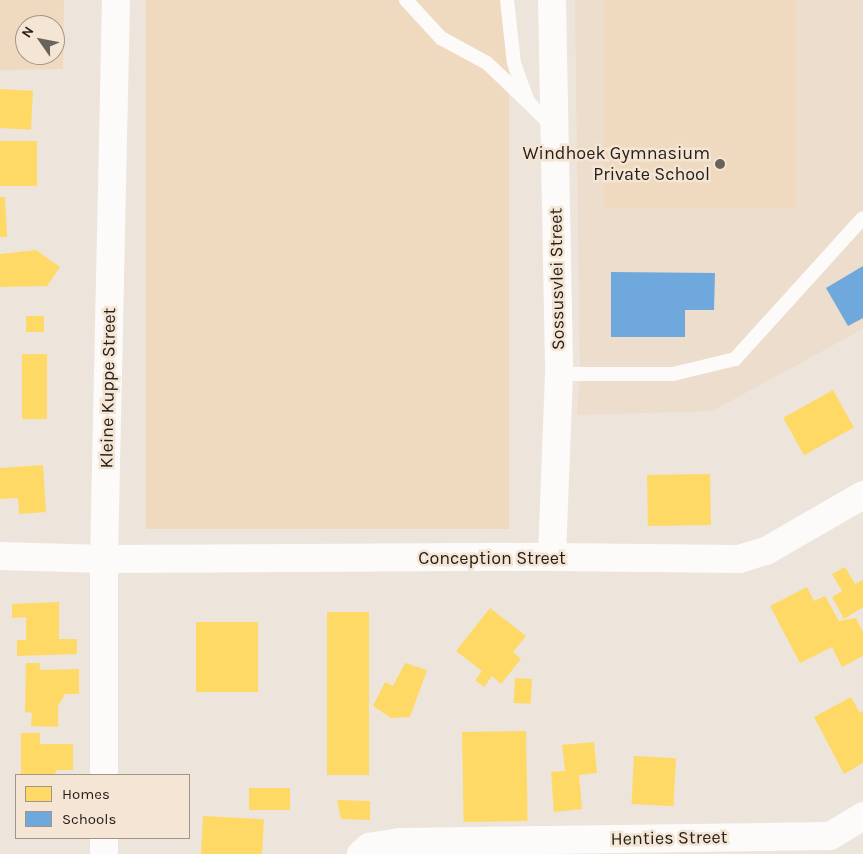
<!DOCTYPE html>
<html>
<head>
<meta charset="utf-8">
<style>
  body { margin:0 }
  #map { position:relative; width:863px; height:854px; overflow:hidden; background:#ede4db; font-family:Karla,sans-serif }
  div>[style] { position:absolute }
  .built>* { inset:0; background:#ecddcc }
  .green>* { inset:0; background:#efd9bf; transform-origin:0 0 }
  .homes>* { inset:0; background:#ffd966; transform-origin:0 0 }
  .schools>* { inset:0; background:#6fa8dc }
  .lane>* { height:14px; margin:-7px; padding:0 7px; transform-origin:7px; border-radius:7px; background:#fcfbfa }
  .street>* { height:28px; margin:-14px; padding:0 14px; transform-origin:14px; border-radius:14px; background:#fcfbfa }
  .secondary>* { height:28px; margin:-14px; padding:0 14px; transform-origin:14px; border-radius:14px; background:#fcfbfa }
  .dots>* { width:14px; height:14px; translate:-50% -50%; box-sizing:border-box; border:2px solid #f4e5d4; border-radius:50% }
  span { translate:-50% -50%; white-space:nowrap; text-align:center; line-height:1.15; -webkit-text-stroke:5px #f4e5d4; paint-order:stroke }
  .poi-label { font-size:18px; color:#241e18 }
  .right { translate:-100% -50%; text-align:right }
  .street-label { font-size:18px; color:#241e18 }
  .legend { position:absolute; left:15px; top:774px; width:175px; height:65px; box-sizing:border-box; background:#f4e5d4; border:1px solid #a19589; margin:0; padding:6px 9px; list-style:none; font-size:15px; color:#241e18 }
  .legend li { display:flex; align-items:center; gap:10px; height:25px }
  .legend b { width:25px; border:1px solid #a19589 }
  .north { position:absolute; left:15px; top:15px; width:50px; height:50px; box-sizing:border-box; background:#f4e5d4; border:1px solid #a19589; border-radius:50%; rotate:303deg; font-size:14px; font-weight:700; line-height:20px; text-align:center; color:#241e18 }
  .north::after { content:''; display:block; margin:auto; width:18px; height:22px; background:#6a635c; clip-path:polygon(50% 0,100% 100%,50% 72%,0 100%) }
</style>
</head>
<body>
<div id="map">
  <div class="built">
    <div style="clip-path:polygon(575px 0,863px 0,863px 329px,712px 411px,577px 415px,580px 374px)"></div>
  </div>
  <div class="green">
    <div style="clip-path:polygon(evenodd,0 0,64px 0,63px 69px,0 70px,0 0,25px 25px,55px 25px,55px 55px,25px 55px,25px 25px)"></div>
    <div style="left:146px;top:0;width:363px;height:529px"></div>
    <div style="left:604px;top:0;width:192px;height:208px"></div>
  </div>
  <div class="homes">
    <div style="left:0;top:89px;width:33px;height:39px;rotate:3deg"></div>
    <div style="left:0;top:141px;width:37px;height:45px"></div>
    <div style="clip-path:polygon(0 197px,5px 197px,7px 237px,0 237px)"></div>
    <div style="clip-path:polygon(36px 250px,60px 267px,47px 286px,0 287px,0 254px)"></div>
    <div style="left:26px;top:316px;width:18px;height:16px"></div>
    <div style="left:47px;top:354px;width:65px;height:25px;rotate:90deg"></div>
    <div style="left:833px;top:390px;width:43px;height:57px;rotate:61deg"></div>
    <div style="clip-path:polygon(43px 465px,46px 512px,19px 514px,18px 498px,0 499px,0 468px)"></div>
    <div style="left:710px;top:474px;width:51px;height:63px;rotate:89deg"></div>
    <div style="clip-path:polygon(845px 567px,855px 584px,863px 580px,863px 607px,844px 619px,832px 597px,842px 591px,832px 574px)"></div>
    <div style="clip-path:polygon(807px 587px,814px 601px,825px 596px,839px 621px,856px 618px,863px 632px,863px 656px,842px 667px,832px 647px,800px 663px,770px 606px)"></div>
    <div style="clip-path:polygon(59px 602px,59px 639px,77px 639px,77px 654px,17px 656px,17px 640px,26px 640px,26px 617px,12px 618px,12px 604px)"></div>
    <div style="clip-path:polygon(490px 608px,526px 636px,513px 652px,521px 659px,501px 684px,492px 676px,484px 687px,475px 680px,482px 671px,456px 651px)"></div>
    <div style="left:327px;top:612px;width:42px;height:163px"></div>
    <div style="left:196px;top:622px;width:62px;height:70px"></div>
    <div style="clip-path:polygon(26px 663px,40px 663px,40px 670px,79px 669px,79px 694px,65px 694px,58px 706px,58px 727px,31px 726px,32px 713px,25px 712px)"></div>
    <div style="clip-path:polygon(405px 663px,427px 670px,410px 717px,391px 718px,373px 706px,385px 682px,393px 686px)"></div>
    <div style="left:515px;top:678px;width:17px;height:25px;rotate:3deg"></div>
    <div style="clip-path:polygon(851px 697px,860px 713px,863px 711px,863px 763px,844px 774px,814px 717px)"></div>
    <div style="left:526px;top:731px;width:90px;height:64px;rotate:89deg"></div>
    <div style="clip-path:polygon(21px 733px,40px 733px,40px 744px,73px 744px,73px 770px,57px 770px,54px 775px,21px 775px)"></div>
    <div style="clip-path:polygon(594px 742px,597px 773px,579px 775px,582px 809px,554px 812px,551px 772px,565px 771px,562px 745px)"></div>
    <div style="left:634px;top:756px;width:42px;height:48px;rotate:3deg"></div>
    <div style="left:290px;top:788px;width:22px;height:41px;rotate:90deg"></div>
    <div style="clip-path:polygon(337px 800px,370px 801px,370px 820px,341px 819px)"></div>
    <div style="left:203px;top:816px;width:61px;height:38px;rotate:3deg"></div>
  </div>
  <div class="schools">
    <div style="clip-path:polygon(863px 266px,863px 318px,848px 326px,826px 288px)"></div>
    <div style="clip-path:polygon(611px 272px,715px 273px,714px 310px,685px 310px,685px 337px,611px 337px)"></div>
  </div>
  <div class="lane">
    <div style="left:406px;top:0;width:52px;rotate:47.4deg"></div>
    <div style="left:441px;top:38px;width:52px;rotate:28.5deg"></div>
    <div style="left:487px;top:63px;width:57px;rotate:43.6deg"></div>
    <div style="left:507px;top:0;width:63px;rotate:83.7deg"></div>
    <div style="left:514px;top:63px;width:41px;rotate:70.3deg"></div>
    <div style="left:528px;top:102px;width:37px;rotate:45deg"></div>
    <div style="left:559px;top:374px;width:114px"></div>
    <div style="left:673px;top:374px;width:64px;rotate:-13.6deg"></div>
    <div style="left:735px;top:359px;width:190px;rotate:-47.8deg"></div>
  </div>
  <div class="street">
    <div style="left:552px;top:0;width:374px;rotate:88.9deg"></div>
    <div style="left:559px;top:374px;width:183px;rotate:92.2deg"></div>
    <div style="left:0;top:556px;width:104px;rotate:1.7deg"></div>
    <div style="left:104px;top:559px;width:448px;rotate:-0.3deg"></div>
    <div style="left:552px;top:557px;width:187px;rotate:0.6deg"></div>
    <div style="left:739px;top:559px;width:28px;rotate:-17deg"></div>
    <div style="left:766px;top:551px;width:112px;rotate:-30deg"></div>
    <div style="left:361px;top:854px;width:11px;rotate:-41deg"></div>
    <div style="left:369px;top:847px;width:31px;rotate:-9deg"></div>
    <div style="left:400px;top:842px;width:430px;rotate:-0.8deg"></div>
    <div style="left:830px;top:836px;width:39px;rotate:-31deg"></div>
  </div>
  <div class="secondary">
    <div style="left:104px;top:775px;width:216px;rotate:-90deg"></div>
    <div style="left:104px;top:559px;width:559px;rotate:-88.77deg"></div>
    <div style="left:104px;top:838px;width:16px;rotate:90deg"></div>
  </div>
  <div class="dots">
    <div style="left:720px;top:164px;background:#6a635c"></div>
  </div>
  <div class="poi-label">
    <span class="right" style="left:710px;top:164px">Windhoek Gymnasium<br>Private School</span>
  </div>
  <div class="street-label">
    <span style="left:557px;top:279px;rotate:-91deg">Sossusvlei Street</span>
    <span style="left:108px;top:388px;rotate:-89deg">Kleine Kuppe Street</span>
    <span style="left:492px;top:558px">Conception Street</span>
    <span style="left:669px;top:838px;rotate:-1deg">Henties Street</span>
  </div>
  <ul class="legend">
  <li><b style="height:14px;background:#ffd966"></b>Homes</li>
  <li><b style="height:14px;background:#6fa8dc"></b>Schools</li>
  </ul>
  <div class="north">N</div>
</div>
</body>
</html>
